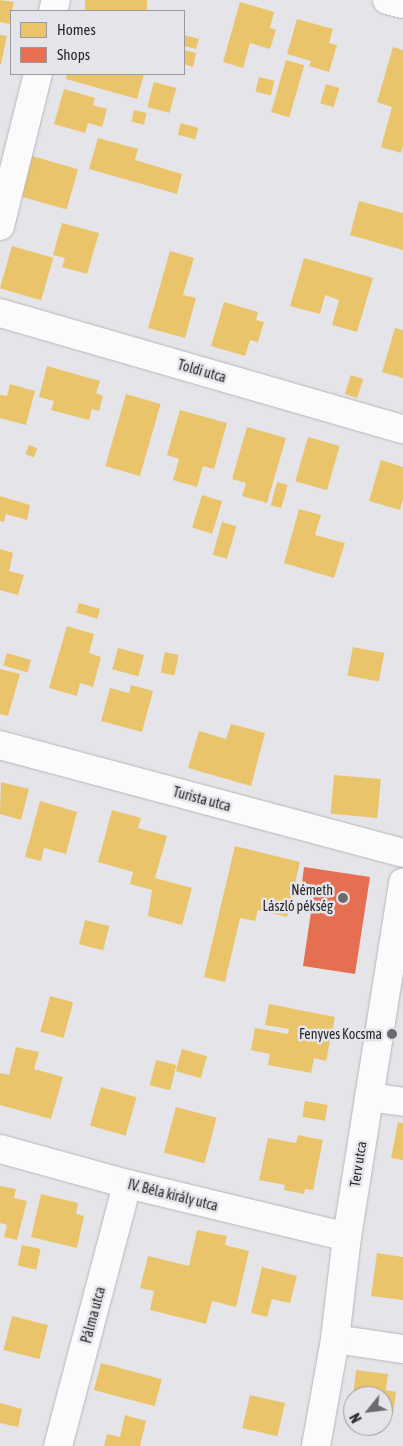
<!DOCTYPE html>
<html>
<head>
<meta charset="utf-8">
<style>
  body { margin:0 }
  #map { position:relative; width:403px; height:1446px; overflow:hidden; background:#e5e5e9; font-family:"Asap Condensed",sans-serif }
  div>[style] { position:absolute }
  .homes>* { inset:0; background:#e9c46a; transform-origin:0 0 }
  .shops>* { inset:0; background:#e76f51 }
  .roads { filter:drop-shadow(0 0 1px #b6b6b9) drop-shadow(0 0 1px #b6b6b9) }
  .minor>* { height:28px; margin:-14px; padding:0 14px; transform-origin:14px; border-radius:14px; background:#fbfbfc }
  .dots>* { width:14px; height:14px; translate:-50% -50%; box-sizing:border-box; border:2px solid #e4e4ea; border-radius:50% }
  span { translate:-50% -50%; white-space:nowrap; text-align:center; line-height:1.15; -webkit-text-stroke:5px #e4e4ea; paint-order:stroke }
  .street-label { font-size:14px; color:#29292b }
  .poi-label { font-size:14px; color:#29292b }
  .right { translate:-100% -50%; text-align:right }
  .legend { position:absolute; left:10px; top:10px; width:175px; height:65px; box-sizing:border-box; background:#e4e4ea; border:1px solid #99999e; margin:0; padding:6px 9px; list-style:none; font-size:15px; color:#29292b }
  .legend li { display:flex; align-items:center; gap:10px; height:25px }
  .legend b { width:25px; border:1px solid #99999e }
  .north { position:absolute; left:343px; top:1386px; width:50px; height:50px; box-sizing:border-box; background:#e4e4ea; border:1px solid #99999e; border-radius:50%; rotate:241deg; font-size:14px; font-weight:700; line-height:20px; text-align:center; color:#29292b }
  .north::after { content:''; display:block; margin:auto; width:18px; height:22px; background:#6b6b6e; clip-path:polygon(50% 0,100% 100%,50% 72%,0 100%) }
</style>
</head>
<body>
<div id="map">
  <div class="homes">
    <div style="clip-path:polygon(0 0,14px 2px,9px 24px,0 22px)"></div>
    <div style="left:85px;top:0;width:62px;height:11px"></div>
    <div style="clip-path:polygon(240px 2px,274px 12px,270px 28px,276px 30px,270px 49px,250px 43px,243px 68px,223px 62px)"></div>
    <div style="clip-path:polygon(297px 19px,333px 29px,329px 43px,337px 45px,329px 72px,309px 66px,311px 61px,287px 54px)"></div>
    <div style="clip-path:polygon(0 35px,7px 36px,1px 64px,0 64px)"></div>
    <div style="clip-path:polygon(184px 35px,199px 39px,196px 49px,184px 46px)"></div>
    <div style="clip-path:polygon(393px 47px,403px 50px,403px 145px,401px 153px,381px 147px,392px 107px,377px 102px)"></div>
    <div style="clip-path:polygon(184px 50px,196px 53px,193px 67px,184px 64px)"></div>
    <div style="left:286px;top:60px;width:19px;height:54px;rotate:16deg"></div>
    <div style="clip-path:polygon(67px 74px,144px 74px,137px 99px,66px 79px)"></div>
    <div style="left:259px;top:77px;width:16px;height:15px;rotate:14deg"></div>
    <div style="left:154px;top:82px;width:23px;height:26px;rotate:15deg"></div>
    <div style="left:326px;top:84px;width:14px;height:20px;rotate:17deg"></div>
    <div style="clip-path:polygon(64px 89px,95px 98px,93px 105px,107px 109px,102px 127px,88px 123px,85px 133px,54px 124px)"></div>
    <div style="left:134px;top:110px;width:13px;height:12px;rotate:13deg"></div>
    <div style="left:181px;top:123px;width:18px;height:12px;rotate:16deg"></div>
    <div style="clip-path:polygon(98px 138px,138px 149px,135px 160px,182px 174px,177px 194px,89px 169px)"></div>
    <div style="left:32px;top:156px;width:48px;height:42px;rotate:16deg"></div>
    <div style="clip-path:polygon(359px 201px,403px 213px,403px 250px,350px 235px)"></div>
    <div style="clip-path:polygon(62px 223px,99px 233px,87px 274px,62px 267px,65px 258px,53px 255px)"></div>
    <div style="left:12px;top:246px;width:43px;height:44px;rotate:16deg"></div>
    <div style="clip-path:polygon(170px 251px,194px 258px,183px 295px,196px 298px,185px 338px,148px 328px)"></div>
    <div style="clip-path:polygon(304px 258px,373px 278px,357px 332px,332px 325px,339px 300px,325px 295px,320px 314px,290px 306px)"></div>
    <div style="clip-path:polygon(224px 302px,258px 312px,256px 320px,264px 322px,258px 342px,250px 340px,245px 356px,211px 346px)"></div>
    <div style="clip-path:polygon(395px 328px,403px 330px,403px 378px,382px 372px)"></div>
    <div style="clip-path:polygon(47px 366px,100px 381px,96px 393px,103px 396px,99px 411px,92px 409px,89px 420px,51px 410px,54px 401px,39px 397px)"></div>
    <div style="left:351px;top:375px;width:13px;height:20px;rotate:18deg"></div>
    <div style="clip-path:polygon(10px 384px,35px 391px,26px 425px,0 418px,0 395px,7px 396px)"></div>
    <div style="left:126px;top:394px;width:36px;height:75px;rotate:16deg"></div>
    <div style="clip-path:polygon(180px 410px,227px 423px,214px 469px,203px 466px,197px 487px,173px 480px,179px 459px,167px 455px)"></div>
    <div style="clip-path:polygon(247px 427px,286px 438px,267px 503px,242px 496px,246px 483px,232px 479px)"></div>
    <div style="left:308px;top:437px;width:33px;height:46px;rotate:16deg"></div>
    <div style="left:29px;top:445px;width:9px;height:10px;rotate:21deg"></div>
    <div style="clip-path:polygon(381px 460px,403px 467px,403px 499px,400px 510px,369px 501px)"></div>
    <div style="left:277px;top:482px;width:11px;height:24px;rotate:15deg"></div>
    <div style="left:202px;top:495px;width:21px;height:34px;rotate:17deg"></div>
    <div style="clip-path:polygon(0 496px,30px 505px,27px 520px,6px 514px,4px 522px,0 521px)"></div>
    <div style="clip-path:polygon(299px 509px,321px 515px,315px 535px,345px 543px,334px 578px,284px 563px)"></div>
    <div style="left:222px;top:522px;width:15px;height:34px;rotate:16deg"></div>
    <div style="clip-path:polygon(0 549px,13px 553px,9px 571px,24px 575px,18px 595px,0 590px)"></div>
    <div style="left:79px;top:603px;width:22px;height:10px;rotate:16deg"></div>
    <div style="clip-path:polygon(67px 626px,94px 634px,89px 653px,101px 657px,93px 687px,80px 683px,77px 696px,49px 688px)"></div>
    <div style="left:353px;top:647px;width:32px;height:29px;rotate:11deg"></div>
    <div style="left:118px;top:648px;width:27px;height:22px;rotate:15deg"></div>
    <div style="left:165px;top:652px;width:14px;height:21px;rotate:12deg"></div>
    <div style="left:7px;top:653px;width:25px;height:13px;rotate:16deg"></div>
    <div style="clip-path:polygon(0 669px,20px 674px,8px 716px,0 714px)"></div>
    <div style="clip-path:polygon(131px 685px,153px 691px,142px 732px,101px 721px,110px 688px,129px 693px)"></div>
    <div style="clip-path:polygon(231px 724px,265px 733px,251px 786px,188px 768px,199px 731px,226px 739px)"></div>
    <div style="left:334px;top:775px;width:47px;height:39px;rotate:5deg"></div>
    <div style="clip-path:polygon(1px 782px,29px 789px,21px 820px,0 814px)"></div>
    <div style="clip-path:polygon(40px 801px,77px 812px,66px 854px,44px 848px,41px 861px,25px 857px)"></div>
    <div style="clip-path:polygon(112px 810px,141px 818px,138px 828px,167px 836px,155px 878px,192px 888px,182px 925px,148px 916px,152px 890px,130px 884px,133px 872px,98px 862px)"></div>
    <div style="clip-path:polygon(235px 846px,300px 862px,287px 917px,258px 910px,255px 921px,240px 918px,225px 982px,204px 977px)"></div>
    <div style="left:85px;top:920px;width:25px;height:25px;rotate:14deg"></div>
    <div style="left:50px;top:996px;width:24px;height:37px;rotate:15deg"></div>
    <div style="clip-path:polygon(269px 1004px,335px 1017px,326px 1061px,314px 1058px,311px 1073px,268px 1065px,270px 1054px,251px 1050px,255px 1028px,288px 1034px,289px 1029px,265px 1025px)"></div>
    <div style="clip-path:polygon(16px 1047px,39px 1052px,34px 1069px,63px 1077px,51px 1119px,0 1105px,0 1073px,9px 1075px)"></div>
    <div style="left:182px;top:1049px;width:26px;height:23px;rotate:16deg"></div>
    <div style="left:156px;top:1060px;width:21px;height:26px;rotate:14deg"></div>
    <div style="left:101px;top:1087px;width:37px;height:40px;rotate:16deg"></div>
    <div style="left:305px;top:1101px;width:23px;height:16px;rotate:10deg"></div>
    <div style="left:176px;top:1107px;width:42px;height:47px;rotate:15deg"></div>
    <div style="clip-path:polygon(398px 1122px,403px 1123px,403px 1160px,391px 1158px)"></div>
    <div style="clip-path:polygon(298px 1135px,323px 1140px,313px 1190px,305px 1189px,304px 1194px,284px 1190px,285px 1185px,259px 1180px,268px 1138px,296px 1143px)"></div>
    <div style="clip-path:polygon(0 1186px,16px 1189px,14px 1198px,27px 1201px,17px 1240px,4px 1237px,7px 1225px,0 1223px)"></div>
    <div style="clip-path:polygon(41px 1194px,78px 1203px,76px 1214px,84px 1216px,77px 1248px,31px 1237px)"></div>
    <div style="clip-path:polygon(197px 1230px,227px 1236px,225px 1245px,249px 1251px,236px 1307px,212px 1301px,206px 1324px,150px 1310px,154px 1291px,140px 1288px,148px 1256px,189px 1266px)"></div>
    <div style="left:22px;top:1245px;width:19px;height:21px;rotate:12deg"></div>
    <div style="clip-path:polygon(377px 1253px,403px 1257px,403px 1300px,371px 1296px)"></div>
    <div style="clip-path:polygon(262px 1267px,297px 1276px,290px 1303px,272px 1299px,267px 1317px,251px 1313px)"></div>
    <div style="left:12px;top:1316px;width:37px;height:35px;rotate:14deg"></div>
    <div style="left:101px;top:1363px;width:63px;height:28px;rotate:15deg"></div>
    <div style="clip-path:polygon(356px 1370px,388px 1374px,386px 1390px,396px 1392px,393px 1414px,383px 1413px,383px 1396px,353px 1396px)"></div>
    <div style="left:250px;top:1395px;width:36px;height:34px;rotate:13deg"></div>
    <div style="clip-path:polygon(0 1403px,22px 1409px,18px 1427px,0 1423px)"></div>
    <div style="clip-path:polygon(125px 1415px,146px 1421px,140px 1446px,104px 1446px,107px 1434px,120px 1437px)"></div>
  </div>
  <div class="shops">
    <div style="clip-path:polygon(304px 867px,370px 877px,355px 974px,303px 966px,315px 885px,302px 883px)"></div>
  </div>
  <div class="roads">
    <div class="minor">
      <div style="left:387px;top:0;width:16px;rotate:14deg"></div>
      <div style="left:53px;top:11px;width:11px;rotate:-75deg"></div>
      <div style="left:0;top:226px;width:157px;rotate:-76deg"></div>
      <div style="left:0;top:313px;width:419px;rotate:16.1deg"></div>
      <div style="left:0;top:745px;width:417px;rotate:15deg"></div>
      <div style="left:369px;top:1097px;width:34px;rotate:8deg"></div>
      <div style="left:0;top:1149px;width:132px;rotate:15.4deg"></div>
      <div style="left:127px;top:1184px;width:226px;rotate:13.5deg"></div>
      <div style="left:335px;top:1339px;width:69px;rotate:8.4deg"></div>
      <div style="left:58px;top:1446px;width:271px;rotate:-75.2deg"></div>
      <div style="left:316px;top:1446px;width:109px;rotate:-79.9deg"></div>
      <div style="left:335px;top:1339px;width:103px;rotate:-83.3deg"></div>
      <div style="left:347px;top:1237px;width:359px;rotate:-81deg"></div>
    </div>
  </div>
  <div class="dots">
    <div style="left:343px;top:898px;background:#6b6b6e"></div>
    <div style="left:392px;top:1034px;background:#6b6b6e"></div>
  </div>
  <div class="street-label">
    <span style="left:202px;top:371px;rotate:16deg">Toldi utca</span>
    <span style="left:202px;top:799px;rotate:15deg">Turista utca</span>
    <span style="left:358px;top:1164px;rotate:-81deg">Terv utca</span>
    <span style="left:173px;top:1195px;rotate:14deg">IV. Béla király utca</span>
    <span style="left:93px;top:1315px;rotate:-75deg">Pálma utca</span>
  </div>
  <div class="poi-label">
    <span class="right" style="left:333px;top:898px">Németh<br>László pékség</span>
    <span class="right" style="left:382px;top:1034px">Fenyves Kocsma</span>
  </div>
  <ul class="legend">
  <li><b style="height:14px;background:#e9c46a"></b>Homes</li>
  <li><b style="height:14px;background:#e76f51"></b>Shops</li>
  </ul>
  <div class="north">N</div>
</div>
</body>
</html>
